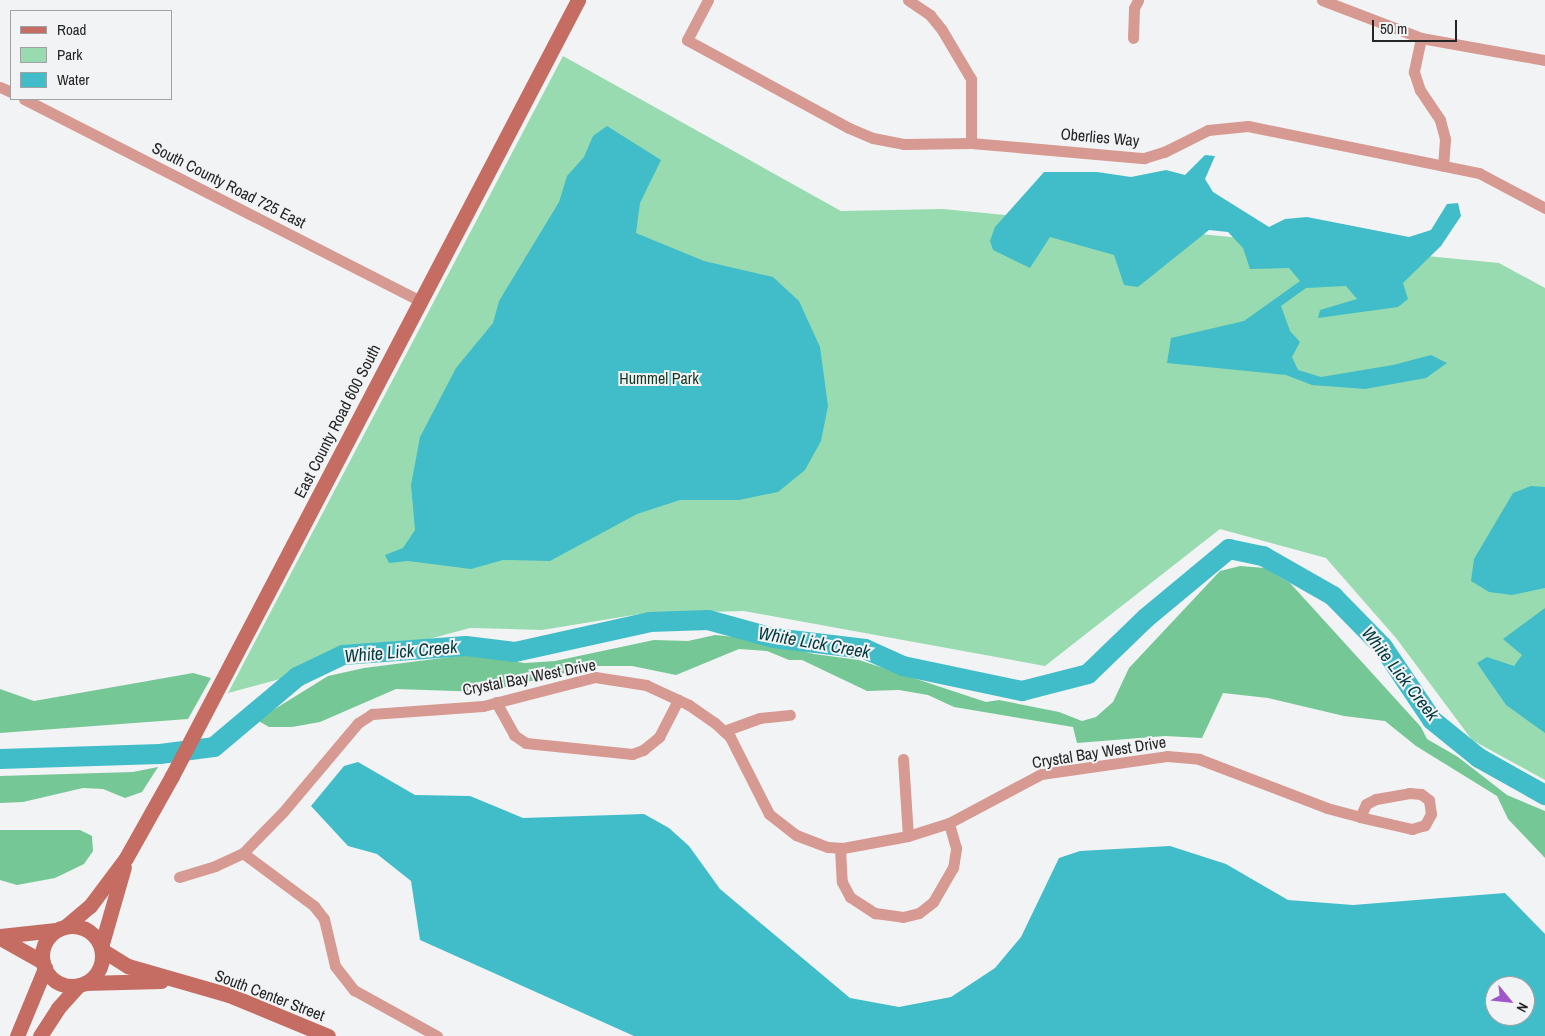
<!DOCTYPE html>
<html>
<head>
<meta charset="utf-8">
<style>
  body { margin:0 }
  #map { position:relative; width:1545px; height:1036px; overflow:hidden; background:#f2f3f4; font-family:"Archivo Narrow",sans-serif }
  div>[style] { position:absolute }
  .green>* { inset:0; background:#98dbb1 }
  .forest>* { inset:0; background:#76c796 }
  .water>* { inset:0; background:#41bdc9 }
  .river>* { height:20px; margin:-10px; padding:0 10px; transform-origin:10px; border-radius:10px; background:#41bdc9 }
  .street>* { height:11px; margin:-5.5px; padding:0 5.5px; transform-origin:5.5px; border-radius:5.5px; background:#d79a92 }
  .secondary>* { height:15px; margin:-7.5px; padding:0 7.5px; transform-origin:7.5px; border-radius:7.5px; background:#c56c63 }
  .secondary>.ring { margin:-7.5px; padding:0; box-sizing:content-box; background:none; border:15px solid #c56c63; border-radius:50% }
  span { translate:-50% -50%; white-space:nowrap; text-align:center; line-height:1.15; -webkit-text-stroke:4px #f2f3f4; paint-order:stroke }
  .street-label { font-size:16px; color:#252526 }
  .park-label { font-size:16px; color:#153925 }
  .water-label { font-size:18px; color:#003a3f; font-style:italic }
  .legend { position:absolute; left:10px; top:10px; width:162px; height:90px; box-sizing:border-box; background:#f2f3f4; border:1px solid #a0a1a2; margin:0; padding:6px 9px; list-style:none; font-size:15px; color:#252526 }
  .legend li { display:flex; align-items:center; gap:10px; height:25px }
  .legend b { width:25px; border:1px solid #a0a1a2 }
  .north { position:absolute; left:1485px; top:976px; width:50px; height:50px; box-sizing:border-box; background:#f2f3f4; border:1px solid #a0a1a2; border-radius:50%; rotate:118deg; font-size:14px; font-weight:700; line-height:20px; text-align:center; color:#252526 }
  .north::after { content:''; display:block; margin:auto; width:18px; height:22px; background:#a157ca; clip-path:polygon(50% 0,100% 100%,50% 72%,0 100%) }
  .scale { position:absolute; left:1372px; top:20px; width:85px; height:22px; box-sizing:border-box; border:2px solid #252526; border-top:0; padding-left:6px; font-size:15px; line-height:18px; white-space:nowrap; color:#252526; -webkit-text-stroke:4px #f2f3f4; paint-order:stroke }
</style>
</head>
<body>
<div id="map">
  <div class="green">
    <div style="clip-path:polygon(563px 56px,841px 211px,943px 209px,1499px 263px,1545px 288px,1545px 780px,1472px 740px,1396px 638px,1326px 558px,1220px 529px,1045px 666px,744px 611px,640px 614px,542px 630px,470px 628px,228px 693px)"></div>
  </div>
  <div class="forest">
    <div style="clip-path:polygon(1240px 566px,1265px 568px,1290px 583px,1421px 727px,1427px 739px,1458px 757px,1507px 795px,1545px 811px,1545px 858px,1508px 819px,1497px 796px,1416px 746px,1385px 721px,1344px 716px,1268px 698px,1223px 693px,1202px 738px,1165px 736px,1077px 743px,1073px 727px,954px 707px,928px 695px,899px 690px,867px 691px,802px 660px,789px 660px,767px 651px,739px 649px,676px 675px,632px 666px,595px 666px,484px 692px,396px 689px,320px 722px,292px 727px,269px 727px,257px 720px,328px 676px,364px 668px,466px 655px,525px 663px,555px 661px,654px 640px,688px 641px,715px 635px,757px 639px,814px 654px,859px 660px,986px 702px,999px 700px,1059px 712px,1082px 721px,1096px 717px,1113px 702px,1129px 668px,1220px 571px)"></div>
    <div style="clip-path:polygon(193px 673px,211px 678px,188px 719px,0 733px,0 689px,34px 701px)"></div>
    <div style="clip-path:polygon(158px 767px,142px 792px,125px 798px,103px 789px,83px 788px,23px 802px,0 803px,0 776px,133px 772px)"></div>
    <div style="clip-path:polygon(0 830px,80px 830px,92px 836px,93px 851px,84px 864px,55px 878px,17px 885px,0 880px)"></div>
  </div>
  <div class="water">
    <div style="clip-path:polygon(607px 126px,661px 160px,640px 203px,636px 233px,704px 261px,773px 277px,799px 301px,820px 347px,828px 406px,821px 441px,805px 470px,778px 492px,739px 500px,680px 500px,637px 514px,550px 561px,503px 560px,471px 569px,408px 561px,389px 563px,385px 555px,403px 548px,415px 530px,411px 485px,420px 437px,456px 368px,493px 323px,499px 301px,559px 202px,567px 176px,584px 157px,593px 136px)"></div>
    <div style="clip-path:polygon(1205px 155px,1215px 156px,1205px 179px,1213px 192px,1269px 227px,1285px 219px,1307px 217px,1409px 237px,1431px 230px,1447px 204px,1458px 203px,1461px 216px,1441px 246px,1403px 283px,1408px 299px,1398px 307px,1318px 318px,1320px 310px,1357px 299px,1346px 286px,1306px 288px,1281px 306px,1290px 331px,1300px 342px,1292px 357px,1298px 370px,1321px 377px,1393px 365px,1431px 355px,1447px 363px,1426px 378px,1365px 389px,1312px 385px,1286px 375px,1167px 363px,1171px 338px,1244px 321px,1300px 281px,1289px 268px,1250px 269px,1243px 248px,1228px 232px,1209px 230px,1138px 287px,1124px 285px,1114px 255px,1050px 237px,1030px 268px,993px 250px,990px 241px,995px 227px,1044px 172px,1097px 172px,1131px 177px,1166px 170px,1185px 175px)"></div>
    <div style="clip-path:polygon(1531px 486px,1545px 487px,1545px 588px,1512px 595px,1489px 592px,1471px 581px,1474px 559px,1513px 493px)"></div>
    <div style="clip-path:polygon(1545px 608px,1545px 733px,1506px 705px,1477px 663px,1487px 657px,1514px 666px,1522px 655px,1503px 639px)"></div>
    <div style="clip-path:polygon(evenodd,358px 762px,415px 795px,470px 796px,523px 818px,644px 814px,669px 828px,689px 846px,720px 889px,850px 998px,899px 1007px,951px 997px,995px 968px,1021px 937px,1059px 858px,1080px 851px,1170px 846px,1226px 864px,1288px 900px,1353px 905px,1505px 893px,1545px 934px,1545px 1036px,634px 1036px,420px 940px,411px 881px,377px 854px,348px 846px,311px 806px,344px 766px,358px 762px,1495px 986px,1525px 986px,1525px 1016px,1495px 1016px,1495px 986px)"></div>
  </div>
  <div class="river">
    <div style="left:0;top:759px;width:160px;rotate:-1.8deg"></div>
    <div style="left:160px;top:754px;width:54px;rotate:-7.4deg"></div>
    <div style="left:214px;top:747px;width:109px;rotate:-40.1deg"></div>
    <div style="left:297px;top:677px;width:51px;rotate:-25.6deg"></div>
    <div style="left:343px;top:655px;width:123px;rotate:-4.2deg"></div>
    <div style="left:466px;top:646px;width:49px;rotate:7deg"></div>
    <div style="left:515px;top:652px;width:138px;rotate:-12.5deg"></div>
    <div style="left:650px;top:622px;width:58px;rotate:-2deg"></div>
    <div style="left:708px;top:620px;width:68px;rotate:15.3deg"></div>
    <div style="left:774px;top:638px;width:92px;rotate:6.9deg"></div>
    <div style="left:865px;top:649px;width:42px;rotate:24.1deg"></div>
    <div style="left:903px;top:666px;width:122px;rotate:11.9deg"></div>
    <div style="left:1022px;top:691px;width:68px;rotate:-14.4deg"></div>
    <div style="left:1088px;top:674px;width:81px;rotate:-44deg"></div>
    <div style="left:1146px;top:618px;width:108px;rotate:-39.7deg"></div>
    <div style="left:1229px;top:549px;width:35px;rotate:12deg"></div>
    <div style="left:1263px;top:556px;width:81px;rotate:29.7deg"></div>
    <div style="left:1333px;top:596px;width:71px;rotate:45.6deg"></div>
    <div style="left:1383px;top:647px;width:88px;rotate:56.1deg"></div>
    <div style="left:1432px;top:720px;width:60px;rotate:39deg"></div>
    <div style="left:1479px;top:758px;width:76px;rotate:29.3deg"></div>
  </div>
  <div class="street">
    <div style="left:708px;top:0;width:45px;rotate:117.7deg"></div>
    <div style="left:687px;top:40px;width:184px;rotate:28.5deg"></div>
    <div style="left:849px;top:128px;width:26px;rotate:23deg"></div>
    <div style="left:873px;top:138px;width:32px;rotate:11deg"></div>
    <div style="left:904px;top:144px;width:67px;rotate:-0.9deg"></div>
    <div style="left:971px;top:143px;width:174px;rotate:5deg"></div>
    <div style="left:1144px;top:158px;width:21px;rotate:-17deg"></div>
    <div style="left:1164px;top:152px;width:49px;rotate:-26.6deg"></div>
    <div style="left:1208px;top:130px;width:40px;rotate:-5.7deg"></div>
    <div style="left:1248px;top:126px;width:236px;rotate:11.5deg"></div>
    <div style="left:1479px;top:173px;width:75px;rotate:27.9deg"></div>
    <div style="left:908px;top:0;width:27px;rotate:34deg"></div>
    <div style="left:930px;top:15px;width:19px;rotate:51deg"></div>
    <div style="left:942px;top:30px;width:57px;rotate:59.4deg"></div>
    <div style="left:971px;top:79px;width:64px;rotate:90deg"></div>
    <div style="left:1322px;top:0;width:106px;rotate:21deg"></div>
    <div style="left:1421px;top:38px;width:126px;rotate:10.1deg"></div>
    <div style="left:1133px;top:38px;width:30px;rotate:-88deg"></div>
    <div style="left:1134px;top:8px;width:9px;rotate:-63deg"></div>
    <div style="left:1421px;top:38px;width:35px;rotate:102deg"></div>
    <div style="left:1414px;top:72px;width:19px;rotate:72deg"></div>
    <div style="left:1420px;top:90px;width:36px;rotate:56deg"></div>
    <div style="left:1440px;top:120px;width:20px;rotate:75deg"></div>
    <div style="left:1445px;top:139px;width:27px;rotate:94deg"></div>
    <div style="left:0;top:87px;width:12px;rotate:24deg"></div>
    <div style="left:24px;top:99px;width:443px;rotate:27deg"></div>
    <div style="left:496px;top:702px;width:38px;rotate:61deg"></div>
    <div style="left:514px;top:735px;width:14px;rotate:34deg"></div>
    <div style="left:526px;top:743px;width:107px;rotate:5.9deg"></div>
    <div style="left:632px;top:754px;width:12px;rotate:-20deg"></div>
    <div style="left:643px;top:750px;width:21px;rotate:-39deg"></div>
    <div style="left:659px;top:737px;width:42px;rotate:-62.8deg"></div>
    <div style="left:724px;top:731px;width:38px;rotate:-20deg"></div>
    <div style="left:760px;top:718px;width:30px;rotate:-6deg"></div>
    <div style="left:903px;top:759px;width:77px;rotate:86.3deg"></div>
    <div style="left:1409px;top:793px;width:12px;rotate:5deg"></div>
    <div style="left:1421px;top:794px;width:10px;rotate:37deg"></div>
    <div style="left:1429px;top:800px;width:14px;rotate:82deg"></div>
    <div style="left:1431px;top:814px;width:13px;rotate:119deg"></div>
    <div style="left:1425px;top:825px;width:14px;rotate:163deg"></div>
    <div style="left:1412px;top:829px;width:53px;rotate:-167deg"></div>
    <div style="left:1360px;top:817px;width:14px;rotate:-65deg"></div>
    <div style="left:1366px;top:804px;width:11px;rotate:-27deg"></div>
    <div style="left:1376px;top:799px;width:34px;rotate:-10deg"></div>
    <div style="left:840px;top:848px;width:34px;rotate:87deg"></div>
    <div style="left:842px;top:882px;width:17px;rotate:62deg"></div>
    <div style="left:850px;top:897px;width:30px;rotate:33deg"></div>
    <div style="left:875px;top:913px;width:28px;rotate:8deg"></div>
    <div style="left:903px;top:917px;width:16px;rotate:-14deg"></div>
    <div style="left:919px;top:913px;width:18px;rotate:-38deg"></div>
    <div style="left:933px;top:902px;width:39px;rotate:-60deg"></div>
    <div style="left:953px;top:868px;width:20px;rotate:-81deg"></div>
    <div style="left:956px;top:848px;width:26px;rotate:-106deg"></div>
    <div style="left:243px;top:853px;width:89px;rotate:36.7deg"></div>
    <div style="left:314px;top:906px;width:16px;rotate:52deg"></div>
    <div style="left:324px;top:919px;width:48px;rotate:76.8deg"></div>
    <div style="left:335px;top:966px;width:31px;rotate:52deg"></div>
    <div style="left:354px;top:990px;width:95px;rotate:29deg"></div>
    <div style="left:179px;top:877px;width:38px;rotate:-17deg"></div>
    <div style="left:215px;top:866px;width:31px;rotate:-25deg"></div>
    <div style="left:243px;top:853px;width:57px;rotate:-45.7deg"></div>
    <div style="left:283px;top:812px;width:116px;rotate:-49.9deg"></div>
    <div style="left:358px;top:723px;width:17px;rotate:-33deg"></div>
    <div style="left:372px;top:714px;width:111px;rotate:-4.1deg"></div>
    <div style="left:483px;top:706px;width:116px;rotate:-14.5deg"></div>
    <div style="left:595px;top:677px;width:52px;rotate:8.9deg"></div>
    <div style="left:646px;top:685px;width:47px;rotate:24.9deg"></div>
    <div style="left:689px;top:705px;width:32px;rotate:35deg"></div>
    <div style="left:715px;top:723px;width:21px;rotate:43deg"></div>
    <div style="left:730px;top:737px;width:86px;rotate:63.1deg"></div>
    <div style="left:769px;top:814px;width:34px;rotate:38deg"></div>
    <div style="left:796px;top:835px;width:34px;rotate:21deg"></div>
    <div style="left:828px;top:847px;width:15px;rotate:4deg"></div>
    <div style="left:843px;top:848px;width:66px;rotate:-10.5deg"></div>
    <div style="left:908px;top:836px;width:43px;rotate:-17.6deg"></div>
    <div style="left:949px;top:823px;width:104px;rotate:-28deg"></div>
    <div style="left:1041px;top:774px;width:127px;rotate:-8.1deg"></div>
    <div style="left:1167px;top:756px;width:32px;rotate:5deg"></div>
    <div style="left:1199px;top:759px;width:137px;rotate:20.9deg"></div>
    <div style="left:1327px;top:808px;width:34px;rotate:15deg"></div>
  </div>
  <div class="secondary">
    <div class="ring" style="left:42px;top:926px;width:45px;height:45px"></div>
    <div style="left:66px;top:926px;width:31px;rotate:-40deg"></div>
    <div style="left:90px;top:906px;width:60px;rotate:-53.1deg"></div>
    <div style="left:126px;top:858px;width:94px;rotate:-60.7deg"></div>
    <div style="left:172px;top:776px;width:876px;rotate:-62.38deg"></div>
    <div style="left:0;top:936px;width:56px;rotate:-6.1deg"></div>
    <div style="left:0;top:938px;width:49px;rotate:29.2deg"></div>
    <div style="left:101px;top:947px;width:83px;rotate:-74deg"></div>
    <div style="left:102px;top:950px;width:31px;rotate:32deg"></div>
    <div style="left:128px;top:966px;width:105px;rotate:16deg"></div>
    <div style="left:229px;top:995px;width:107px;rotate:22.5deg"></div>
    <div style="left:85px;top:983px;width:76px;rotate:-1.5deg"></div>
    <div style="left:17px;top:1036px;width:74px;rotate:-67.6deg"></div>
    <div style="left:40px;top:1036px;width:33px;rotate:-57deg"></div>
    <div style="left:58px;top:1008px;width:31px;rotate:-48deg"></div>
  </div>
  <div class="street-label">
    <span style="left:1100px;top:137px;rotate:5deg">Oberlies Way</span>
    <span style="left:229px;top:185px;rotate:27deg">South County Road 725 East</span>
    <span style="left:337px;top:421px;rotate:-63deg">East County Road 600 South</span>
    <span style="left:529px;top:677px;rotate:-11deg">Crystal Bay West Drive</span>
    <span style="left:1099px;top:752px;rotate:-9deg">Crystal Bay West Drive</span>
    <span style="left:270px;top:995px;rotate:21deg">South Center Street</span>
  </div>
  <div class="park-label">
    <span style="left:659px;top:378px">Hummel Park</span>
  </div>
  <div class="water-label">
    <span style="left:814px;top:643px;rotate:10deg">White Lick Creek</span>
    <span style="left:401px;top:652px;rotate:-5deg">White Lick Creek</span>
    <span style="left:1400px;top:674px;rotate:52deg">White Lick Creek</span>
  </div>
  <ul class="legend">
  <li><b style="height:6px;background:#c56c63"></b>Road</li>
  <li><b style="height:14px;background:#98dbb1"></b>Park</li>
  <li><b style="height:14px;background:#41bdc9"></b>Water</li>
  </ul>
  <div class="north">N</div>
  <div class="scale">50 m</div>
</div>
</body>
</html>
